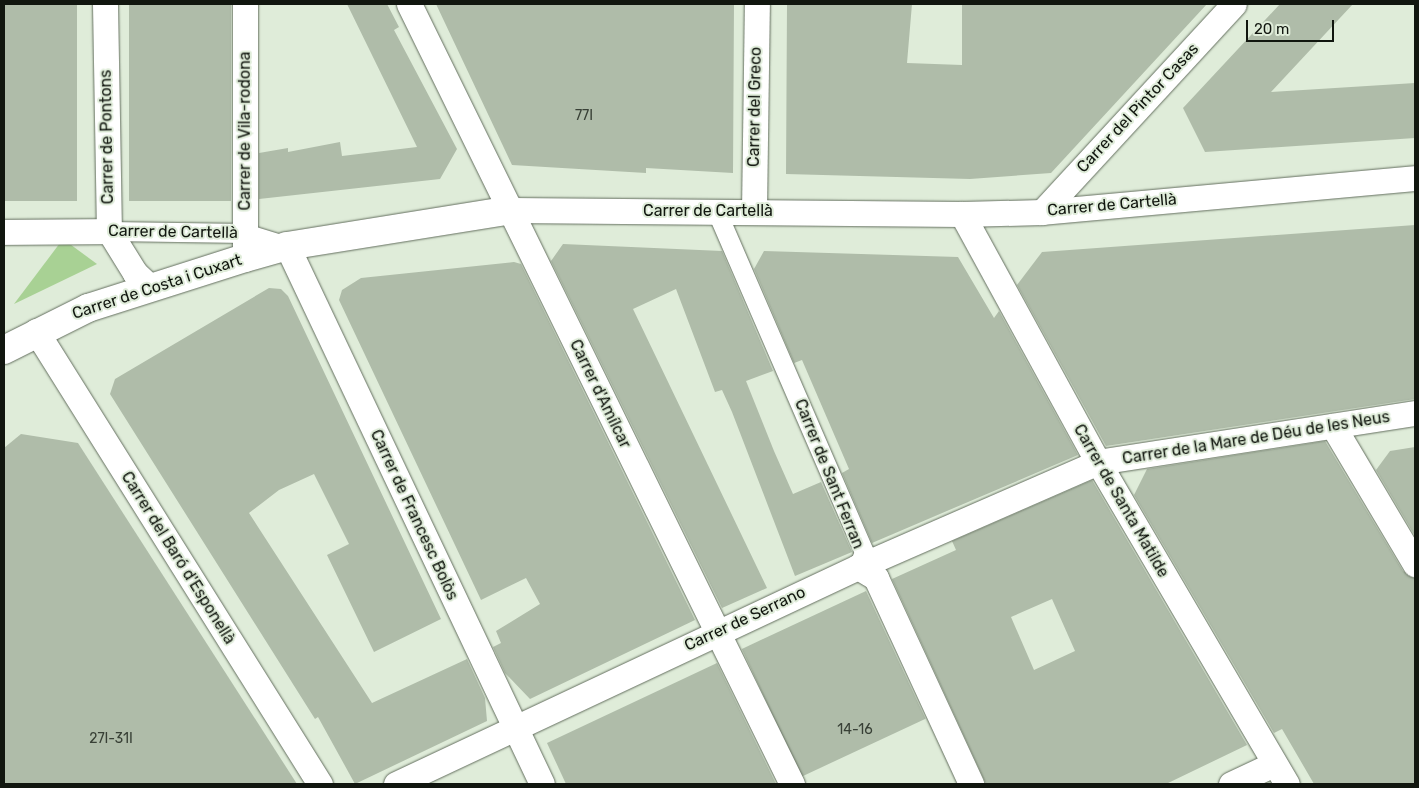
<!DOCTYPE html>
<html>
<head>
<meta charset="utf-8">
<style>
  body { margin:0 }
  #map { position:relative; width:1419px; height:788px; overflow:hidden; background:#dfecd9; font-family:Rubik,sans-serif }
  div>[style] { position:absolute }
  .water>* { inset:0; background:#a8d194 }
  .building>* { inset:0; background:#afbca9; transform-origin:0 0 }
  .roads { filter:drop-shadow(0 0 1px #646f5f) drop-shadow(0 0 1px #646f5f) }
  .pedestrian>* { height:19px; margin:-9.5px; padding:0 9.5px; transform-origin:9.5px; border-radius:9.5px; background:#fff }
  .minor>* { height:25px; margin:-12.5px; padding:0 12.5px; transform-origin:12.5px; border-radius:12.5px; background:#fff }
  .tertiary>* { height:28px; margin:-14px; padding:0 14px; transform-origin:14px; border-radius:14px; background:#fff }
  span { translate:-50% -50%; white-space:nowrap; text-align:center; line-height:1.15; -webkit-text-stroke:4px #dfecd9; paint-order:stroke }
  .number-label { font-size:14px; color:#384036 }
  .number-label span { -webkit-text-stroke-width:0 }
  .street-label { font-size:16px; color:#11160f }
  .frame { position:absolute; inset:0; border:5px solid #11160f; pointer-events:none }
  .scale { position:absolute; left:1246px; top:20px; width:88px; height:22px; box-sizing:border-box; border:2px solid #11160f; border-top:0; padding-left:6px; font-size:15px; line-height:18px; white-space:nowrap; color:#11160f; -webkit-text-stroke:4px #dfecd9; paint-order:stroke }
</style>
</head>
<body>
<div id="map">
  <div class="water">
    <div style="clip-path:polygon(63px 239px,97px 264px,14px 304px)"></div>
  </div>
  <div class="building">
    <div style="left:4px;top:4px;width:73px;height:197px"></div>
    <div style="left:129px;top:4px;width:102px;height:197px"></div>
    <div style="clip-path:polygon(347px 4px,387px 4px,399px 27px,394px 30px,457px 149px,440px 179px,259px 199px,259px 153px,288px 148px,288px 152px,340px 142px,342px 156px,417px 147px)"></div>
    <div style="clip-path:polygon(436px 4px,734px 4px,733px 173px,646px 168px,646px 173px,512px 165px)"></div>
    <div style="clip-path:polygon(787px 4px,912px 4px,907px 63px,962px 65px,962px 4px,1207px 4px,1051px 173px,970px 179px,786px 174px)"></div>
    <div style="clip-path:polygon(1280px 4px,1353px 4px,1271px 92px,1415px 83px,1415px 138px,1205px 152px,1183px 108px)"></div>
    <div style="clip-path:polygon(1415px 225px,1415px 399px,1106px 446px,1017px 285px,1042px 252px)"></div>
    <div style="clip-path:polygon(563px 244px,722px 251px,773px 371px,746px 381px,774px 451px,793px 494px,821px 482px,852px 552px,795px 576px,732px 412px,722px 390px,715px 392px,676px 289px,633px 309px,767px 588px,722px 608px,551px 261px)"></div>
    <div style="clip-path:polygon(764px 251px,958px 257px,994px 318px,999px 311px,1078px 455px,872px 543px,842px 473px,849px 469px,802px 360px,794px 363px,754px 269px)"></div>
    <div style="clip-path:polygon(514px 262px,521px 264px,695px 620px,530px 699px,505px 673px,493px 647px,501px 643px,496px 631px,540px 604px,526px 578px,481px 600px,339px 300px,342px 290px,361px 278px)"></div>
    <div style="clip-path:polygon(269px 288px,281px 289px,288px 296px,441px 619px,374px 652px,327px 555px,349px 544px,314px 474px,279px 490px,249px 513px,372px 703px,467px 659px,485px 698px,487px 721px,355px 784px,318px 717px,315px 719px,110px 394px,115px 379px)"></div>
    <div style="clip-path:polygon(21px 434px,78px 443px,297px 784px,4px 784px,4px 448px)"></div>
    <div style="clip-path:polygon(1325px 441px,1403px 571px,1415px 578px,1415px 784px,1314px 784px,1282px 729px,1274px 733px,1134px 495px,1147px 469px)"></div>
    <div style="clip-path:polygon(1415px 447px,1415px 536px,1376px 470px,1390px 451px)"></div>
    <div style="clip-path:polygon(evenodd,1092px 480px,1247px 745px,1166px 784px,986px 784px,892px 579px,956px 550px,952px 541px,1092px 480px,1052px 599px,1075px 651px,1034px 670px,1011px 617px,1052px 599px)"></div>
    <div style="left:866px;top:591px;width:141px;height:137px;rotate:65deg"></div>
    <div style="clip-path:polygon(717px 663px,776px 784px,566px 784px,547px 743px)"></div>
  </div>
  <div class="roads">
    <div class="pedestrian">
      <div style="left:716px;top:210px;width:373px;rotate:66.6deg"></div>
      <div style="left:864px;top:552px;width:16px;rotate:112deg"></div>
      <div style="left:109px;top:231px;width:136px;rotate:0.8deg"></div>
      <div style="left:245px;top:233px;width:44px;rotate:17.2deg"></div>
    </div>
    <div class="minor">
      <div style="left:105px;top:4px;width:227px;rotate:89deg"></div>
      <div style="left:109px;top:231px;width:49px;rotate:58.2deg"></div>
      <div style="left:135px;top:273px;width:21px;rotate:43deg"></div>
      <div style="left:409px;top:4px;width:869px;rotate:63.85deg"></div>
      <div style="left:511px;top:210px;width:451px;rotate:0.5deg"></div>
      <div style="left:962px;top:214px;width:80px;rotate:-1.4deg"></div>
      <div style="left:1042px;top:212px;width:375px;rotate:-5.2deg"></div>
      <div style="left:754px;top:211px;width:207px;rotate:-89.2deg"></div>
      <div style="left:1042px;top:212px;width:283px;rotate:-47.3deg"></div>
      <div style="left:962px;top:214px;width:283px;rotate:61.3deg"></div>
      <div style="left:1098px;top:462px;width:373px;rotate:59.6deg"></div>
      <div style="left:4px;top:232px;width:105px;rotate:-0.5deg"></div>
      <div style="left:287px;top:246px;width:595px;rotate:64.64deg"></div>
      <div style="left:245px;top:258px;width:254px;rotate:-90deg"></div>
      <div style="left:36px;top:331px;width:535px;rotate:57.92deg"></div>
      <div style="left:1333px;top:426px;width:161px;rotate:59.3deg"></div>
      <div style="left:858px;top:567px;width:21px;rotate:31deg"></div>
      <div style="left:876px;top:578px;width:227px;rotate:65.2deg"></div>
      <div style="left:396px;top:784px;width:510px;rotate:-25.16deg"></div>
      <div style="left:858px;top:567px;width:262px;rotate:-23.6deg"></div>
      <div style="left:1098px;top:462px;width:321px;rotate:-8.8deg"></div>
      <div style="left:1231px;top:784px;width:47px;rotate:-24.9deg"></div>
    </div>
    <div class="tertiary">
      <div style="left:4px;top:350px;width:94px;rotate:-26.6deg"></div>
      <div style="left:88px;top:308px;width:165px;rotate:-17.7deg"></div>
      <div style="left:245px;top:258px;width:44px;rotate:-15.9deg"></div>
      <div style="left:287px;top:246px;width:227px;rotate:-9.1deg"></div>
    </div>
  </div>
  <div class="number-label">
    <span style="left:584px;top:116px">77I</span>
    <span style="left:855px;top:730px">14-16</span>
    <span style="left:111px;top:739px">27I-31I</span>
  </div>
  <div class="street-label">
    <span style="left:755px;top:107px;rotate:-89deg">Carrer del Greco</span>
    <span style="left:1138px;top:108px;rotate:-47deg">Carrer del Pintor Casas</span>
    <span style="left:245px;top:131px;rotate:-90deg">Carrer de Vila-rodona</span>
    <span style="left:107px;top:137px;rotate:-91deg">Carrer de Pontons</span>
    <span style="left:1112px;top:205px;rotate:-5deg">Carrer de Cartellà</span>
    <span style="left:708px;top:211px">Carrer de Cartellà</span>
    <span style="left:173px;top:232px;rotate:1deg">Carrer de Cartellà</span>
    <span style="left:157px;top:287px;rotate:-18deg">Carrer de Costa i Cuxart</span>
    <span style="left:600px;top:394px;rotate:64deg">Carrer d'Amílcar</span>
    <span style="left:1256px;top:438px;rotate:-9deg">Carrer de la Mare de Déu de les Neus</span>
    <span style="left:829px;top:474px;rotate:68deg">Carrer de Sant Ferran</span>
    <span style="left:1121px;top:501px;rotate:60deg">Carrer de Santa Matilde</span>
    <span style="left:414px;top:515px;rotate:65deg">Carrer de Francesc Bolòs</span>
    <span style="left:178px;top:558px;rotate:58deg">Carrer del Baró d'Esponellà</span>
    <span style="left:745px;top:619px;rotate:-25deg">Carrer de Serrano</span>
  </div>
  <div class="frame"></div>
  <div class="scale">20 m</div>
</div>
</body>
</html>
